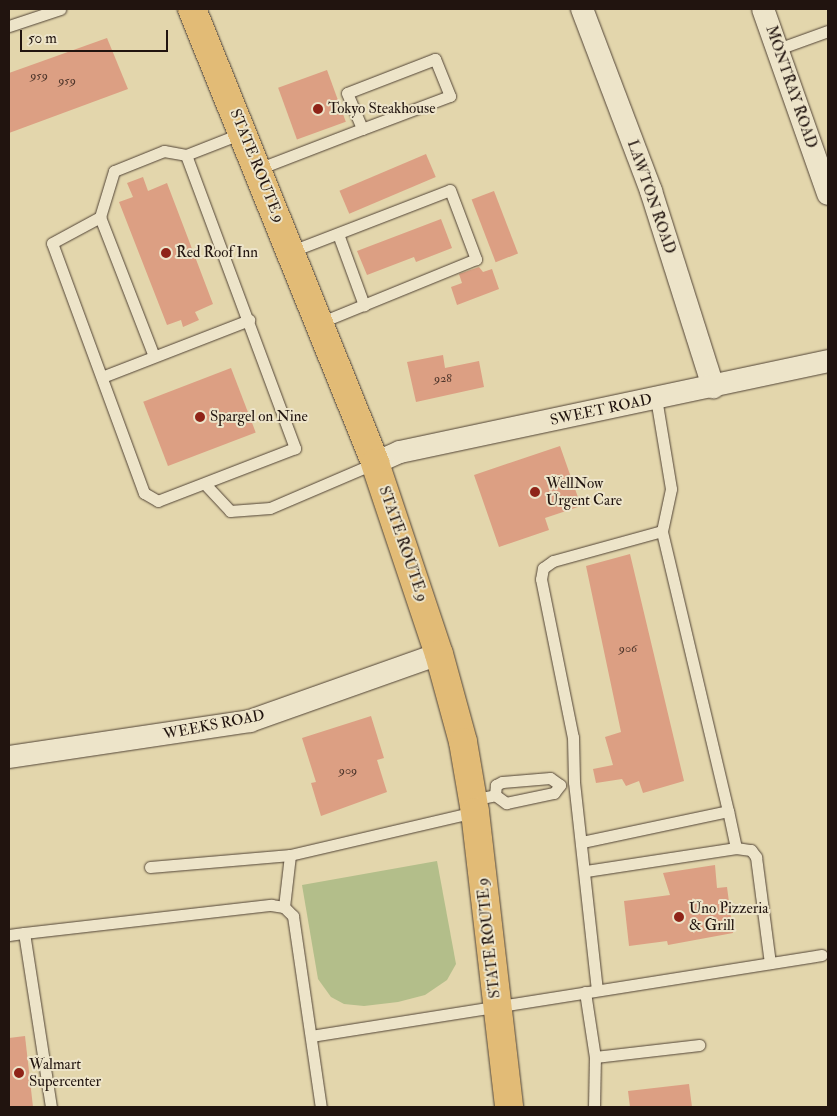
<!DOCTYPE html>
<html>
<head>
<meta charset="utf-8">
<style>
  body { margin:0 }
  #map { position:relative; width:837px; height:1116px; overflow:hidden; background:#e3d6ac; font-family:"IM FELL Double Pica",serif }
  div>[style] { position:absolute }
  .green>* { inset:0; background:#b3be8a }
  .building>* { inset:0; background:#dc9f83; transform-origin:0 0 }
  .roads { filter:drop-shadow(0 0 1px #524436) drop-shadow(0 0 1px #524436) }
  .lane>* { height:11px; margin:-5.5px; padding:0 5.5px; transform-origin:5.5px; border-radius:5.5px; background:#ede4c9 }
  .street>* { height:22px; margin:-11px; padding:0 11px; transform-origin:11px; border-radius:11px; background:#ede4c9 }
  .primary>* { height:28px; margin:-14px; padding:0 14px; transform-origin:14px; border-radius:14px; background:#e2bb76 }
  .dots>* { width:14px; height:14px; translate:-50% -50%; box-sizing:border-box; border:2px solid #ede4c9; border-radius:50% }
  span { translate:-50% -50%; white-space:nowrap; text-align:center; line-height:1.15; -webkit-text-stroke:4px #ede4c9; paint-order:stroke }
  .number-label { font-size:12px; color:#50372c }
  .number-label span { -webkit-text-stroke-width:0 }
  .street-label { font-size:15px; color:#21140f }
  .poi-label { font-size:15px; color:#21140f }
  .left { translate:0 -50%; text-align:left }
  .frame { position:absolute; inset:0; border:10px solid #21140f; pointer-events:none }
  .scale { position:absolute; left:20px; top:30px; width:148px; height:22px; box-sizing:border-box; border:2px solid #21140f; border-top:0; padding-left:6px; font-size:15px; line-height:18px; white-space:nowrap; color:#21140f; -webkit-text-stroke:4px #ede4c9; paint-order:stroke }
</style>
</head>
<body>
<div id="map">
  <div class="green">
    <div style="clip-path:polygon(437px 861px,456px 964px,447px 980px,425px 995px,398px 1002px,364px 1006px,344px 1004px,331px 997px,318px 979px,302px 885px)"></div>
  </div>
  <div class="building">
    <div style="clip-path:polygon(107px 38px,128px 89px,9px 133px,9px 73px)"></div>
    <div style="left:327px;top:70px;width:55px;height:52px;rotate:70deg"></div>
    <div style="left:426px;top:154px;width:25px;height:94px;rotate:67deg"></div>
    <div style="clip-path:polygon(143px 177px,148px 191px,167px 183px,213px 304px,195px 312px,199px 320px,183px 327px,181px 320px,167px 325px,119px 202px,133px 197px,127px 183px)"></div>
    <div style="left:494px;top:191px;width:67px;height:24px;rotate:69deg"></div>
    <div style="clip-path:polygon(441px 219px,452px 248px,416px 262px,414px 257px,367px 275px,357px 251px)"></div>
    <div style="clip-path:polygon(479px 267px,483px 272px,492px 269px,499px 289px,457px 305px,451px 287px,462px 283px,459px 274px)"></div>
    <div style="clip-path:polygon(443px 355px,445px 368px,479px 361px,484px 387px,416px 402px,407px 362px)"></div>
    <div style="left:231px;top:368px;width:69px;height:94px;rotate:69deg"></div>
    <div style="clip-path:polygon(560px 446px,581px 506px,545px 518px,549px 530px,499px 547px,474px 475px)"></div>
    <div style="clip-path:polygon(630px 554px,684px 781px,643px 793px,639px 781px,626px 786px,622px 779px,596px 783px,593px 769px,613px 765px,605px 737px,621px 732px,586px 566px)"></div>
    <div style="clip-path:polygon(371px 716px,384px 758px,377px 760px,387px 792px,321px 816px,311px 783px,316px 782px,302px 738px)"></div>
    <div style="clip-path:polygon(715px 865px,717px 888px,727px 887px,733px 933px,668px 945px,667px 941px,629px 946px,624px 901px,670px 895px,663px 873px)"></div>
    <div style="clip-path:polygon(25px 1036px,33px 1107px,9px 1107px,9px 1038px)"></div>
    <div style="clip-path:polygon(689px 1084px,692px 1107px,630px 1107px,628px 1091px)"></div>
  </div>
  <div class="roads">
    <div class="lane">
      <div style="left:9px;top:26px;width:54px;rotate:-18.4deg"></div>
      <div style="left:778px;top:49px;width:53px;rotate:-19.8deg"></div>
      <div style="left:186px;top:155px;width:313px;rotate:69.6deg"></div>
      <div style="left:295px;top:448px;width:147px;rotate:158.9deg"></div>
      <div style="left:158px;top:501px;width:16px;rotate:-150deg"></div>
      <div style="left:144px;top:493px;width:266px;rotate:-110.2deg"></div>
      <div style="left:52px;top:243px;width:55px;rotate:-28.4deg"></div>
      <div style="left:100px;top:217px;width:48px;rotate:-73.1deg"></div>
      <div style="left:114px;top:171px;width:54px;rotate:-21.8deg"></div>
      <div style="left:164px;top:151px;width:22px;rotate:10deg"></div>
      <div style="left:186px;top:155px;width:60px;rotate:-21.4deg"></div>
      <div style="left:258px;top:169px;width:111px;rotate:-21deg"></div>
      <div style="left:362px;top:129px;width:94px;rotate:-20.6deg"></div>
      <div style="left:450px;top:96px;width:40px;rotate:-112deg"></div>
      <div style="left:435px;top:59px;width:94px;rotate:158.9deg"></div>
      <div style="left:347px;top:93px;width:39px;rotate:67deg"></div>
      <div style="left:100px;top:217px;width:149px;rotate:68.8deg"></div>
      <div style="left:338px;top:234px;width:76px;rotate:69.9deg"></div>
      <div style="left:292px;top:251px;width:169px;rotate:-21.1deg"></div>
      <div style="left:450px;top:190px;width:74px;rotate:69.4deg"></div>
      <div style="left:476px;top:259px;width:170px;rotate:157.8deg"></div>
      <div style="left:102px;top:377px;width:158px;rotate:-21.2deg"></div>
      <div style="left:656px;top:398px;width:92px;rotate:80.6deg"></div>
      <div style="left:671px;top:489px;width:43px;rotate:102.1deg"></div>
      <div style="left:205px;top:484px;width:37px;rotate:47deg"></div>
      <div style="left:230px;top:511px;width:40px;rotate:-4.3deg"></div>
      <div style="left:270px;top:508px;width:114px;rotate:-23.2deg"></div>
      <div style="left:472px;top:800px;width:24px;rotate:-12deg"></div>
      <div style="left:495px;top:795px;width:14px;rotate:36deg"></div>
      <div style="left:506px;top:803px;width:49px;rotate:-11.8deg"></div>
      <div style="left:554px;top:793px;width:10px;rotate:-53deg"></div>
      <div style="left:560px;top:785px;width:12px;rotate:-145deg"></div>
      <div style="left:550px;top:778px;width:48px;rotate:175.2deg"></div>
      <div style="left:502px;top:782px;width:7px;rotate:153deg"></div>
      <div style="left:496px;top:785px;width:10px;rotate:96deg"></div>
      <div style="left:582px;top:842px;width:149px;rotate:-12deg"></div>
      <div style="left:728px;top:811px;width:288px;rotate:-103.3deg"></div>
      <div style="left:662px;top:531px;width:113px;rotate:164.6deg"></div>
      <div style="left:553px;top:561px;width:12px;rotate:145deg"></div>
      <div style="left:543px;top:568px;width:11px;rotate:100deg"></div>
      <div style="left:541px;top:579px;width:161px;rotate:78.6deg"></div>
      <div style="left:573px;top:737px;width:45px;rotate:88.7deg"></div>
      <div style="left:574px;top:782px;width:209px;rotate:83.7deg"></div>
      <div style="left:736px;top:848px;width:15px;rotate:8deg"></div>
      <div style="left:751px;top:850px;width:9px;rotate:54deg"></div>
      <div style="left:756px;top:857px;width:107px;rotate:82.5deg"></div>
      <div style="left:150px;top:867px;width:141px;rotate:-4.9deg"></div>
      <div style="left:290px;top:855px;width:190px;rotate:-13.1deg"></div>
      <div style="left:586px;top:871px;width:152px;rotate:-8.7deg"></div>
      <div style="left:736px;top:848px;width:38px;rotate:-102deg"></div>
      <div style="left:284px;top:907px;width:52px;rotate:-83.4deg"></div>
      <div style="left:9px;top:935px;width:15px;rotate:-8deg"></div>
      <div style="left:585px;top:992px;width:66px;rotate:81.3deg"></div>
      <div style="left:595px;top:1057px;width:105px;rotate:-6.6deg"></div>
      <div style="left:311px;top:1036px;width:517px;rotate:-9.01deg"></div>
      <div style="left:51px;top:1107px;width:176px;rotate:-98.8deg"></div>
      <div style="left:24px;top:933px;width:249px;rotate:-6.5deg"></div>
      <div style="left:271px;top:905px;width:13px;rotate:9deg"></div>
      <div style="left:284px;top:907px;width:13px;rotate:45deg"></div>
      <div style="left:293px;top:916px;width:193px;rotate:81.7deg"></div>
      <div style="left:594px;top:1107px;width:50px;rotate:-88.9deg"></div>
    </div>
    <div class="street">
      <div style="left:582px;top:9px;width:195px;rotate:69.2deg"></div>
      <div style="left:651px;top:191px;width:206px;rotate:72.4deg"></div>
      <div style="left:763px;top:9px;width:196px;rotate:70.6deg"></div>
      <div style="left:375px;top:463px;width:27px;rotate:-24deg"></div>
      <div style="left:400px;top:452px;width:438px;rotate:-12deg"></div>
      <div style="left:9px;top:757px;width:244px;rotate:-8.5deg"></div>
      <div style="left:250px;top:721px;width:201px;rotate:-19.5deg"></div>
    </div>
    <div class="primary">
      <div style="left:192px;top:9px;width:489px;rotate:68deg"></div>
      <div style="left:375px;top:463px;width:201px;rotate:71.5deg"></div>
      <div style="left:439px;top:654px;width:91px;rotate:74.7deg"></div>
      <div style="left:463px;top:742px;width:71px;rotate:80.3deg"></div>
      <div style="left:475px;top:812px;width:297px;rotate:83.4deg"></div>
    </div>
  </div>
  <div class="dots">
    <div style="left:318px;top:109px;background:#8f2418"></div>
    <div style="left:166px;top:253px;background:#8f2418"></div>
    <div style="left:200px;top:417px;background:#8f2418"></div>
    <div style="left:535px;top:492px;background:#8f2418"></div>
    <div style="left:679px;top:917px;background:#8f2418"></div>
    <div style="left:19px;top:1073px;background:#8f2418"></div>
  </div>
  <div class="number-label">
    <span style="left:39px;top:76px">959</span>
    <span style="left:67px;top:81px">959</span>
    <span style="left:443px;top:379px">928</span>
    <span style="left:628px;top:649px">906</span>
    <span style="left:348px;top:771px">909</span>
  </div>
  <div class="street-label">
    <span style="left:791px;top:87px;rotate:71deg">MONTRAY ROAD</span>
    <span style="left:257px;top:166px;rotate:68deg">STATE ROUTE 9</span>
    <span style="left:651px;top:197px;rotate:71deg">LAWTON ROAD</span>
    <span style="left:601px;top:410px;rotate:-12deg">SWEET ROAD</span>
    <span style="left:403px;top:544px;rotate:71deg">STATE ROUTE 9</span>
    <span style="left:214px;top:725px;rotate:-11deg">WEEKS ROAD</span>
    <span style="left:489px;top:938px;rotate:-96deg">STATE ROUTE 9</span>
  </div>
  <div class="poi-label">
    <span class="left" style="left:328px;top:109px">Tokyo Steakhouse</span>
    <span class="left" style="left:176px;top:253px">Red Roof Inn</span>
    <span class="left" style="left:210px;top:417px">Spargel on Nine</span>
    <span class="left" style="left:546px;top:492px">WellNow<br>Urgent Care</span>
    <span class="left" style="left:689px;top:917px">Uno Pizzeria<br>&amp; Grill</span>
    <span class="left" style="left:29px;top:1073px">Walmart<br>Supercenter</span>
  </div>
  <div class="frame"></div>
  <div class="scale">50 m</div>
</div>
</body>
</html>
